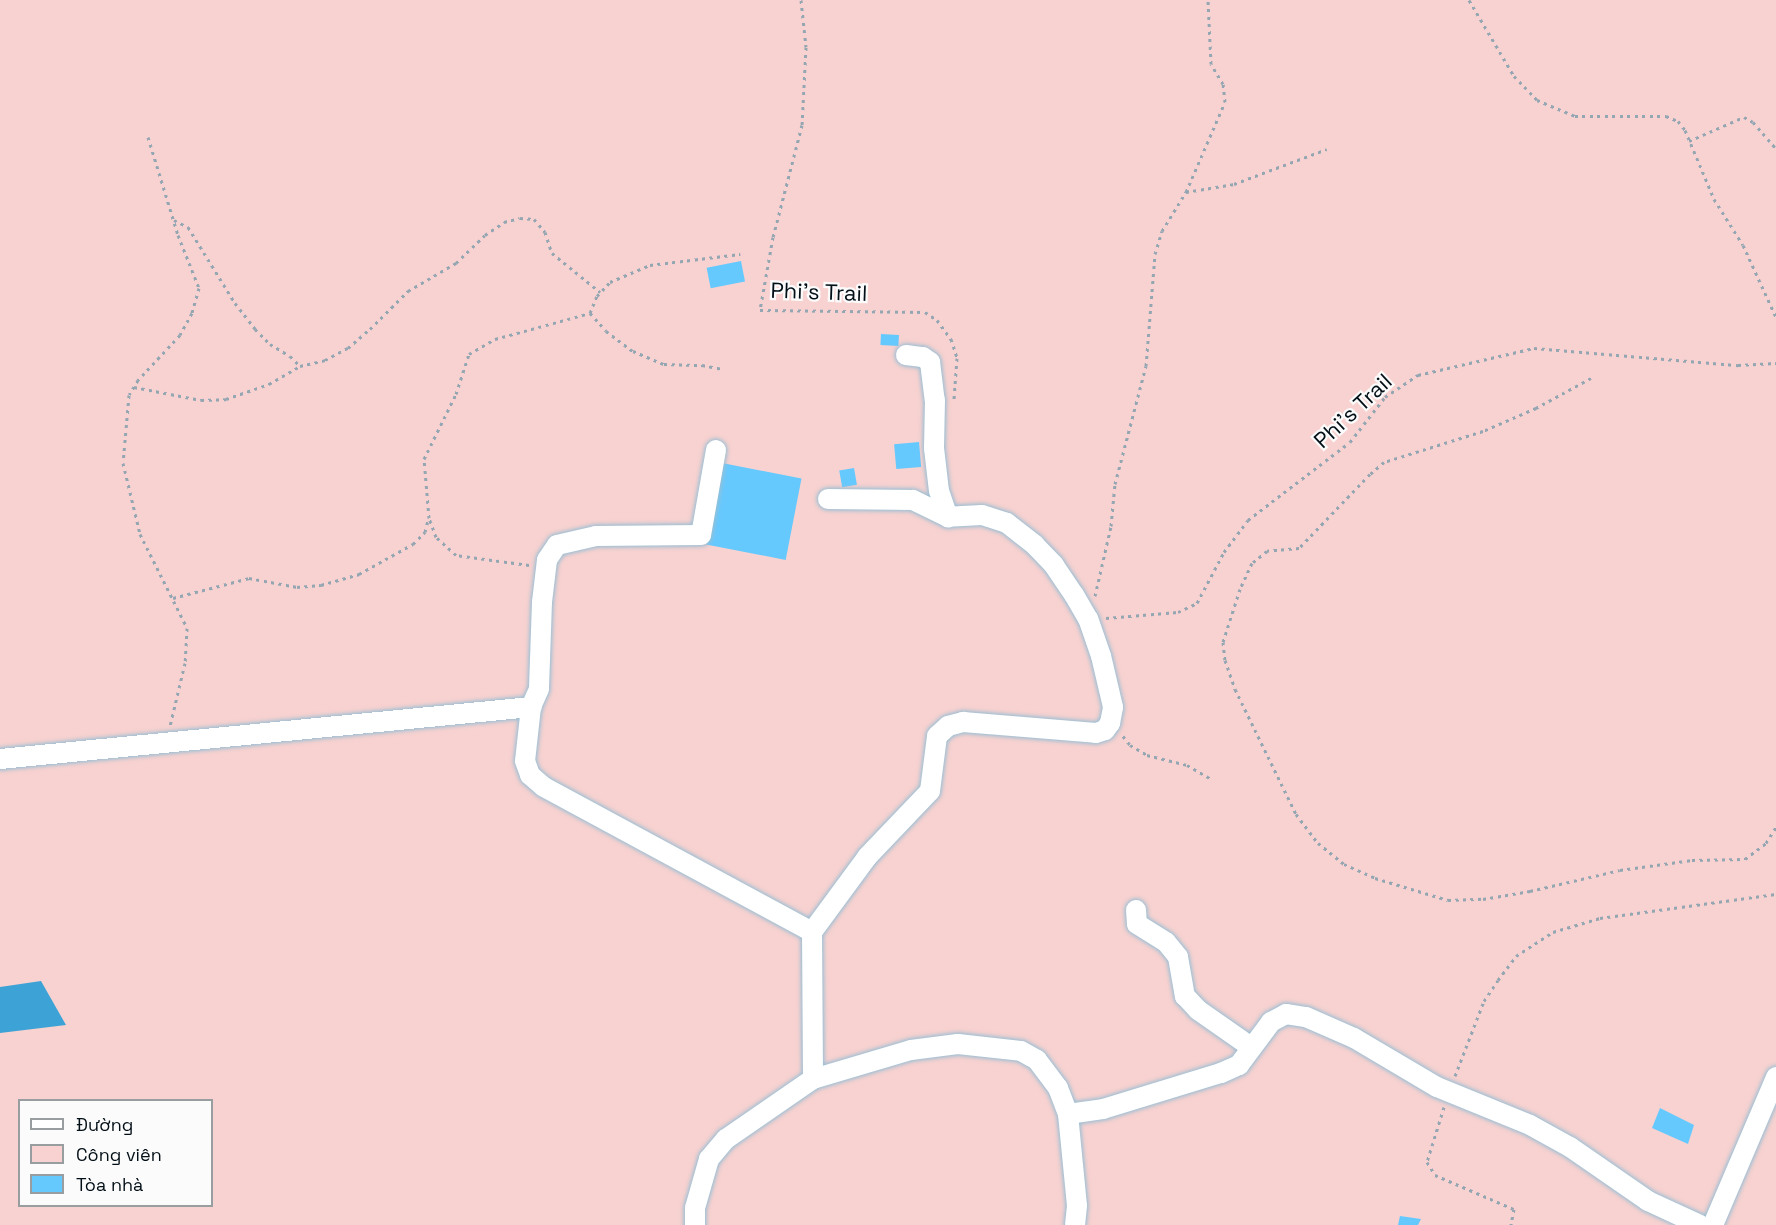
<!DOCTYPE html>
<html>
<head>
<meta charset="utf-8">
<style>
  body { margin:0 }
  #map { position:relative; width:1776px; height:1225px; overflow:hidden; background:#dbf1ff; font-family:"Space Grotesk",sans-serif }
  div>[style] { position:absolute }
  .green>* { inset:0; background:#f8d2d0 }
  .water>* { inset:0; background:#3da3d6 }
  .building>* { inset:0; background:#66c9fe; transform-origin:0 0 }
  .path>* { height:3px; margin-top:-1.5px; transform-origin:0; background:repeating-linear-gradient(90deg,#94a6b2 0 3px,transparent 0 7.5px) }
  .roads { filter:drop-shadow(0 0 2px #9abed3) drop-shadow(0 0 2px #9abed3) }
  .street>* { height:20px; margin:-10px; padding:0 10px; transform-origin:10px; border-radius:10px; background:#fff }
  span { translate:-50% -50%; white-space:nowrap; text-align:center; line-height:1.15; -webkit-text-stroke:4.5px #fbfbfb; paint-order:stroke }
  .street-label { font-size:22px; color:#030f16 }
  .legend { position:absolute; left:18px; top:1099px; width:195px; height:108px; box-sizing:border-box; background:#fbfbfb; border:2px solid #989d9f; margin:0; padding:8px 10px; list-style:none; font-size:18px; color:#030f16 }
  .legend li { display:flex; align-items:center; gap:12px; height:30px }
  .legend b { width:30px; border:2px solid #989d9f }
</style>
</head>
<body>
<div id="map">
  <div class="green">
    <div style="clip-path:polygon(evenodd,0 0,1776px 0,1776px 1225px,0 1225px,0 0,20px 1100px,212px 1100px,212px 1206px,20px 1206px,20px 1100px)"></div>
  </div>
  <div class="water">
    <div style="clip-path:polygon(41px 981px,66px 1025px,0 1033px,0 987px)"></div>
  </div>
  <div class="building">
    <div style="left:741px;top:261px;width:21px;height:35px;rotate:79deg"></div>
    <div style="left:881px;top:334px;width:18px;height:11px;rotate:3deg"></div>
    <div style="left:919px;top:442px;width:25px;height:25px;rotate:85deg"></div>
    <div style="left:722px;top:463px;width:81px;height:83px;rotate:11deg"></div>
    <div style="left:854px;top:468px;width:17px;height:15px;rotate:80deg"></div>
    <div style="clip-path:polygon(1660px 1108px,1694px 1125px,1688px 1144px,1652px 1128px)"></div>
    <div style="clip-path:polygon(1400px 1216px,1421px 1219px,1418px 1225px,1398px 1225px)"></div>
  </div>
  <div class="path">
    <div style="left:801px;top:0;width:47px;rotate:83.9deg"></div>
    <div style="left:806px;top:47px;width:78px;rotate:92.9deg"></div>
    <div style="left:802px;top:125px;width:116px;rotate:104.5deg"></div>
    <div style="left:773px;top:237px;width:74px;rotate:100.1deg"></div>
    <div style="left:760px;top:310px;width:165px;rotate:0.7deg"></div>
    <div style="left:925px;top:312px;width:14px;rotate:34deg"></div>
    <div style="left:937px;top:320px;width:24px;rotate:54deg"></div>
    <div style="left:951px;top:339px;width:20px;rotate:72deg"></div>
    <div style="left:957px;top:358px;width:41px;rotate:94.2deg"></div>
    <div style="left:1469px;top:0;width:88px;rotate:59.4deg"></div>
    <div style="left:1514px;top:76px;width:33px;rotate:46deg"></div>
    <div style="left:1537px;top:100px;width:41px;rotate:22.8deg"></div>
    <div style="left:1575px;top:116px;width:91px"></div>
    <div style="left:1666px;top:116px;width:13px;rotate:23deg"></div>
    <div style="left:1678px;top:121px;width:11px;rotate:52deg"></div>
    <div style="left:1685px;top:130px;width:75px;rotate:67.2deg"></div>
    <div style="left:1714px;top:199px;width:54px;rotate:57.8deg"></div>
    <div style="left:1743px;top:245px;width:79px;rotate:65.4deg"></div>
    <div style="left:148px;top:137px;width:102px;rotate:73deg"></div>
    <div style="left:178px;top:235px;width:57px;rotate:68.4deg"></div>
    <div style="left:199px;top:288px;width:26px;rotate:106deg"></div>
    <div style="left:192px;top:313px;width:25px;rotate:119deg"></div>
    <div style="left:180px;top:335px;width:62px;rotate:133deg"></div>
    <div style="left:138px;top:380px;width:17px;rotate:121deg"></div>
    <div style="left:129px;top:395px;width:68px;rotate:95deg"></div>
    <div style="left:123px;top:463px;width:73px;rotate:76.5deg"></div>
    <div style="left:140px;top:534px;width:105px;rotate:63.4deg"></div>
    <div style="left:187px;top:628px;width:35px;rotate:93deg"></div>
    <div style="left:185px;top:663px;width:65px;rotate:103.4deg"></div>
    <div style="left:1689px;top:141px;width:60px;rotate:-23.6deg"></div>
    <div style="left:1744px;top:117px;width:10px;rotate:29deg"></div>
    <div style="left:1753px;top:122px;width:35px;rotate:49deg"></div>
    <div style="left:1186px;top:192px;width:49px;rotate:-9.5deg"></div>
    <div style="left:1234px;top:184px;width:99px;rotate:-20.6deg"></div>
    <div style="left:174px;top:220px;width:16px;rotate:27deg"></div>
    <div style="left:188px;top:227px;width:89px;rotate:58.3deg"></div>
    <div style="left:235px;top:303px;width:33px;rotate:52deg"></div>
    <div style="left:255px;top:329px;width:21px;rotate:45deg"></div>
    <div style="left:270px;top:344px;width:23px;rotate:31deg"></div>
    <div style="left:290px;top:356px;width:14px;rotate:45deg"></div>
    <div style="left:590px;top:313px;width:24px;rotate:48deg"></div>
    <div style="left:606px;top:331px;width:34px;rotate:37deg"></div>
    <div style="left:633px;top:351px;width:34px;rotate:23deg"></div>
    <div style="left:664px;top:364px;width:38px;rotate:2deg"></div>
    <div style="left:702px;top:365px;width:21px;rotate:11deg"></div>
    <div style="left:1591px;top:378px;width:63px;rotate:151.4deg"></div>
    <div style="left:1536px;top:408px;width:58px;rotate:156.5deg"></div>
    <div style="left:1483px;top:431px;width:104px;rotate:162.6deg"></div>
    <div style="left:1384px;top:462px;width:18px;rotate:139deg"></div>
    <div style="left:1370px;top:474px;width:103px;rotate:133.8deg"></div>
    <div style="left:1299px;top:548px;width:32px;rotate:175deg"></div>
    <div style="left:1267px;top:551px;width:19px;rotate:141deg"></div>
    <div style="left:1252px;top:563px;width:29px;rotate:115deg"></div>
    <div style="left:1240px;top:589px;width:56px;rotate:107.8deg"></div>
    <div style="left:1223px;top:642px;width:18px;rotate:84deg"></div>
    <div style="left:1225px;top:660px;width:31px;rotate:71deg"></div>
    <div style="left:1235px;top:689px;width:139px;rotate:64deg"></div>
    <div style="left:1296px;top:814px;width:36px;rotate:53deg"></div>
    <div style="left:1318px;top:843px;width:33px;rotate:39deg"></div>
    <div style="left:1344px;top:864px;width:34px;rotate:24deg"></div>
    <div style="left:1375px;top:878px;width:76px;rotate:16.8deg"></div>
    <div style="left:1448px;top:900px;width:35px;rotate:-2deg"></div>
    <div style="left:1483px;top:899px;width:48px;rotate:-9.7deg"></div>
    <div style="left:1530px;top:891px;width:92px;rotate:-13.1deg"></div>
    <div style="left:1620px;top:870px;width:73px;rotate:-7.9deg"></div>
    <div style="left:1692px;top:860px;width:53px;rotate:-1.1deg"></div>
    <div style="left:1745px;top:859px;width:26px;rotate:-37deg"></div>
    <div style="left:1766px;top:843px;width:19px;rotate:-58deg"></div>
    <div style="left:134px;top:387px;width:68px;rotate:11deg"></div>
    <div style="left:201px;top:400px;width:25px;rotate:-2deg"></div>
    <div style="left:226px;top:399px;width:46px;rotate:-19.2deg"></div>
    <div style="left:269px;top:384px;width:36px;rotate:-30deg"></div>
    <div style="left:300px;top:366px;width:26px;rotate:-13deg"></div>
    <div style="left:325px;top:360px;width:26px;rotate:-28deg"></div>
    <div style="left:348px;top:348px;width:29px;rotate:-41deg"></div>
    <div style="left:370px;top:329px;width:54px;rotate:-45deg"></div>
    <div style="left:408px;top:291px;width:56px;rotate:-30.3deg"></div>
    <div style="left:456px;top:263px;width:40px;rotate:-44deg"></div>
    <div style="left:485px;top:235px;width:23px;rotate:-34deg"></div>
    <div style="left:504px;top:222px;width:16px;rotate:-14deg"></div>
    <div style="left:520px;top:218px;width:14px;rotate:4deg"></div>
    <div style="left:534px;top:219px;width:17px;rotate:50deg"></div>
    <div style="left:545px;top:232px;width:22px;rotate:72deg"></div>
    <div style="left:552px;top:253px;width:62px;rotate:39.1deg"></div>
    <div style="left:529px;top:565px;width:74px;rotate:-172.2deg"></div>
    <div style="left:456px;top:555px;width:27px;rotate:-138deg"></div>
    <div style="left:436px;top:537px;width:20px;rotate:-110deg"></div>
    <div style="left:429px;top:518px;width:59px;rotate:-94.8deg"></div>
    <div style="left:424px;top:459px;width:72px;rotate:-63.8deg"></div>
    <div style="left:456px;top:394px;width:42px;rotate:-72deg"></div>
    <div style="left:469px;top:354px;width:30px;rotate:-30deg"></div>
    <div style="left:495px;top:339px;width:98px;rotate:-15.3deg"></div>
    <div style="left:590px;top:313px;width:18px;rotate:-68deg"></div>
    <div style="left:597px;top:296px;width:19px;rotate:-47deg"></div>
    <div style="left:610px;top:282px;width:43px;rotate:-23deg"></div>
    <div style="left:650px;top:265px;width:91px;rotate:-7deg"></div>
    <div style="left:1095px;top:596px;width:72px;rotate:-77.1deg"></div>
    <div style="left:1111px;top:526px;width:42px;rotate:-84.6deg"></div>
    <div style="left:1115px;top:484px;width:122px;rotate:-75.3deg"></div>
    <div style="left:1146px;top:366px;width:112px;rotate:-85.4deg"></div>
    <div style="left:1155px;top:254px;width:24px;rotate:-73deg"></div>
    <div style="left:1162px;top:231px;width:46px;rotate:-58.4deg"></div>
    <div style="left:1186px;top:192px;width:98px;rotate:-66.6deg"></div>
    <div style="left:1225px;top:102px;width:18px;rotate:-96deg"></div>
    <div style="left:1223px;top:84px;width:23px;rotate:-121deg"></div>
    <div style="left:1211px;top:64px;width:64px;rotate:-92.7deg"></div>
    <div style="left:173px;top:598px;width:79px;rotate:-14.7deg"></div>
    <div style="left:249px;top:578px;width:49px;rotate:10.6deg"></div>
    <div style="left:297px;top:587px;width:24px;rotate:-5deg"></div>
    <div style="left:321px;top:585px;width:40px;rotate:-16deg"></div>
    <div style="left:359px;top:574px;width:62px;rotate:-29.1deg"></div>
    <div style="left:413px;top:544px;width:17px;rotate:-45deg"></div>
    <div style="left:425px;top:532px;width:12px;rotate:-76deg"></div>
    <div style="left:1106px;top:618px;width:72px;rotate:-4.8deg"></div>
    <div style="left:1178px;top:612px;width:21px;rotate:-25deg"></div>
    <div style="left:1197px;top:603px;width:58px;rotate:-62.1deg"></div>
    <div style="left:1224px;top:552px;width:40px;rotate:-53deg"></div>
    <div style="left:1248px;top:520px;width:128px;rotate:-37.4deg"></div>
    <div style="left:1350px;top:442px;width:57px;rotate:-52.1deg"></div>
    <div style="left:1385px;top:397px;width:40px;rotate:-34deg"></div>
    <div style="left:1418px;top:375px;width:119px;rotate:-13.1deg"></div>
    <div style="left:1534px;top:348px;width:205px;rotate:4.8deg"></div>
    <div style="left:1738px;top:365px;width:38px;rotate:-3deg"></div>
    <div style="left:1123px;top:736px;width:11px;rotate:52deg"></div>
    <div style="left:1130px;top:745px;width:20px;rotate:30deg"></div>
    <div style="left:1147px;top:755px;width:41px;rotate:14deg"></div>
    <div style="left:1187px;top:765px;width:28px;rotate:30deg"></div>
    <div style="left:1455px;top:1076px;width:80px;rotate:-68.9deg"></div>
    <div style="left:1484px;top:1001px;width:25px;rotate:-56deg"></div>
    <div style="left:1498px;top:980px;width:30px;rotate:-53deg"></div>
    <div style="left:1516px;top:956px;width:44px;rotate:-33deg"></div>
    <div style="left:1553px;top:932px;width:49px;rotate:-16.6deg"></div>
    <div style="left:1600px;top:918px;width:178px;rotate:-7.8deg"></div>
    <div style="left:1444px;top:1107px;width:58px;rotate:107.2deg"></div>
    <div style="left:1427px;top:1162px;width:15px;rotate:58deg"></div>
    <div style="left:1435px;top:1175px;width:86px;rotate:23.3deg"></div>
    <div style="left:1514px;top:1209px;width:16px;rotate:101deg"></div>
  </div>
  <div class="roads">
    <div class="street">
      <div style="left:906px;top:355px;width:17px;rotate:7deg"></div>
      <div style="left:923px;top:357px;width:9px;rotate:36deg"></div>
      <div style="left:930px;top:362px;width:38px;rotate:83deg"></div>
      <div style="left:935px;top:400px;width:48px;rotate:91.2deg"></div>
      <div style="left:934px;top:448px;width:43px;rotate:83.4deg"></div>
      <div style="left:939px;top:491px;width:28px;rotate:71deg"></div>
      <div style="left:716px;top:450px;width:86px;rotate:100deg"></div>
      <div style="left:701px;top:535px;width:105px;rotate:179.5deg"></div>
      <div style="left:596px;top:536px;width:40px;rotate:167deg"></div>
      <div style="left:557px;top:545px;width:18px;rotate:124deg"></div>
      <div style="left:547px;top:560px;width:42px;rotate:96.8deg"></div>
      <div style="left:542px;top:602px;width:87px;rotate:92deg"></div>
      <div style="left:539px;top:689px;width:20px;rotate:114deg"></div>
      <div style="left:531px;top:707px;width:54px;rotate:96.3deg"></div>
      <div style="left:525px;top:761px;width:15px;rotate:70deg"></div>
      <div style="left:530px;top:775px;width:18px;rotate:41deg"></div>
      <div style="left:544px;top:787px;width:305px;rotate:28.4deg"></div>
      <div style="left:812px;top:932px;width:147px;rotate:89.6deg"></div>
      <div style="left:0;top:759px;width:534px;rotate:-5.59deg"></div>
      <div style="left:1136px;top:910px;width:14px;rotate:86deg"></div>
      <div style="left:1137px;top:924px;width:34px;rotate:32deg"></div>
      <div style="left:1166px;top:942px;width:19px;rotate:51deg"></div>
      <div style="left:1178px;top:957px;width:40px;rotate:80deg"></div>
      <div style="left:1185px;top:996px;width:19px;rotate:47deg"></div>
      <div style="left:1198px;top:1010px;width:65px;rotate:34.9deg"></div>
      <div style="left:812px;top:932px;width:93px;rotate:-53.7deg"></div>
      <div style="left:867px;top:857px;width:91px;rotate:-46.3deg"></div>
      <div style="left:930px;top:791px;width:55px;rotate:-82.7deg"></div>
      <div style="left:937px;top:736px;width:15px;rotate:-42deg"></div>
      <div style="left:948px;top:726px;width:16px;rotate:-15deg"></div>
      <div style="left:963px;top:722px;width:133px;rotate:4.7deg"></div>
      <div style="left:1096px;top:733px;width:9px;rotate:-18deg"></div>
      <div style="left:1105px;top:730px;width:9px;rotate:-54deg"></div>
      <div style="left:1110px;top:723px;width:16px;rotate:-79deg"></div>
      <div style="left:1113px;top:707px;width:52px;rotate:-103.2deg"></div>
      <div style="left:1101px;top:656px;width:39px;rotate:-109deg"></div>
      <div style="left:1088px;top:619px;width:28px;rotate:-120deg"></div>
      <div style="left:1074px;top:595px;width:36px;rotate:-124deg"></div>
      <div style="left:1054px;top:565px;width:28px;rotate:-134deg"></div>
      <div style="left:1035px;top:545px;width:36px;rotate:-142deg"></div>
      <div style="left:1007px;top:523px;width:26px;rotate:-162deg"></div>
      <div style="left:982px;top:515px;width:34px;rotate:177deg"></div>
      <div style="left:948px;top:517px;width:39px;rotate:-154deg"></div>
      <div style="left:913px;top:500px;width:85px;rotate:-179.3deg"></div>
      <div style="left:1068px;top:1114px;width:35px;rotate:-8deg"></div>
      <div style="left:1103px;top:1109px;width:123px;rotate:-17deg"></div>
      <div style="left:1221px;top:1073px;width:20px;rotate:-24deg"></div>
      <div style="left:1239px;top:1065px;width:54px;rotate:-53.3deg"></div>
      <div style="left:1271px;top:1022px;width:17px;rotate:-28deg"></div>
      <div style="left:1286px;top:1014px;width:20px;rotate:9deg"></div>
      <div style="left:1306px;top:1017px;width:52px;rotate:23.6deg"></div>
      <div style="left:1354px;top:1038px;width:96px;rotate:30.6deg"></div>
      <div style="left:1437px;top:1087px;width:100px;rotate:22.2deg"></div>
      <div style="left:1530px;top:1125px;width:46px;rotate:28.8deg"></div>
      <div style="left:1570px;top:1147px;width:95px;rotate:34.7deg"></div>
      <div style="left:1648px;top:1201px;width:57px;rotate:24.8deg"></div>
      <div style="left:695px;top:1225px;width:17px;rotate:-90deg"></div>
      <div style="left:695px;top:1208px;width:51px;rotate:-74.1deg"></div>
      <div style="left:709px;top:1159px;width:26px;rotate:-50deg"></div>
      <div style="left:726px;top:1139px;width:106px;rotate:-34.6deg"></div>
      <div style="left:813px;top:1079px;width:102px;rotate:-16.5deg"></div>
      <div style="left:911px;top:1050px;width:47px;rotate:-7.3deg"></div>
      <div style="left:958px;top:1044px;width:63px;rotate:6.3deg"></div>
      <div style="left:1021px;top:1051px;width:18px;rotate:29deg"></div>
      <div style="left:1037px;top:1060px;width:35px;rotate:53deg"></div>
      <div style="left:1058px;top:1088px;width:28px;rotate:69deg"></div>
      <div style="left:1068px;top:1114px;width:92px;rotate:84.4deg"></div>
      <div style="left:1077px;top:1206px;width:19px;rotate:96deg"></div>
      <div style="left:1713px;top:1225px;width:161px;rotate:-66.9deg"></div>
    </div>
  </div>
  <div class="street-label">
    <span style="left:819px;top:292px;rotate:2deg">Phi's Trail</span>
    <span style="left:1353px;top:411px;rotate:-43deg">Phi's Trail</span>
  </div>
  <ul class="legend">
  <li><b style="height:8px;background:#fff"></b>Đường</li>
  <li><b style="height:16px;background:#f8d2d0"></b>Công viên</li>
  <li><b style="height:16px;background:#66c9fe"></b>Tòa nhà</li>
  </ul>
</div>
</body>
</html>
